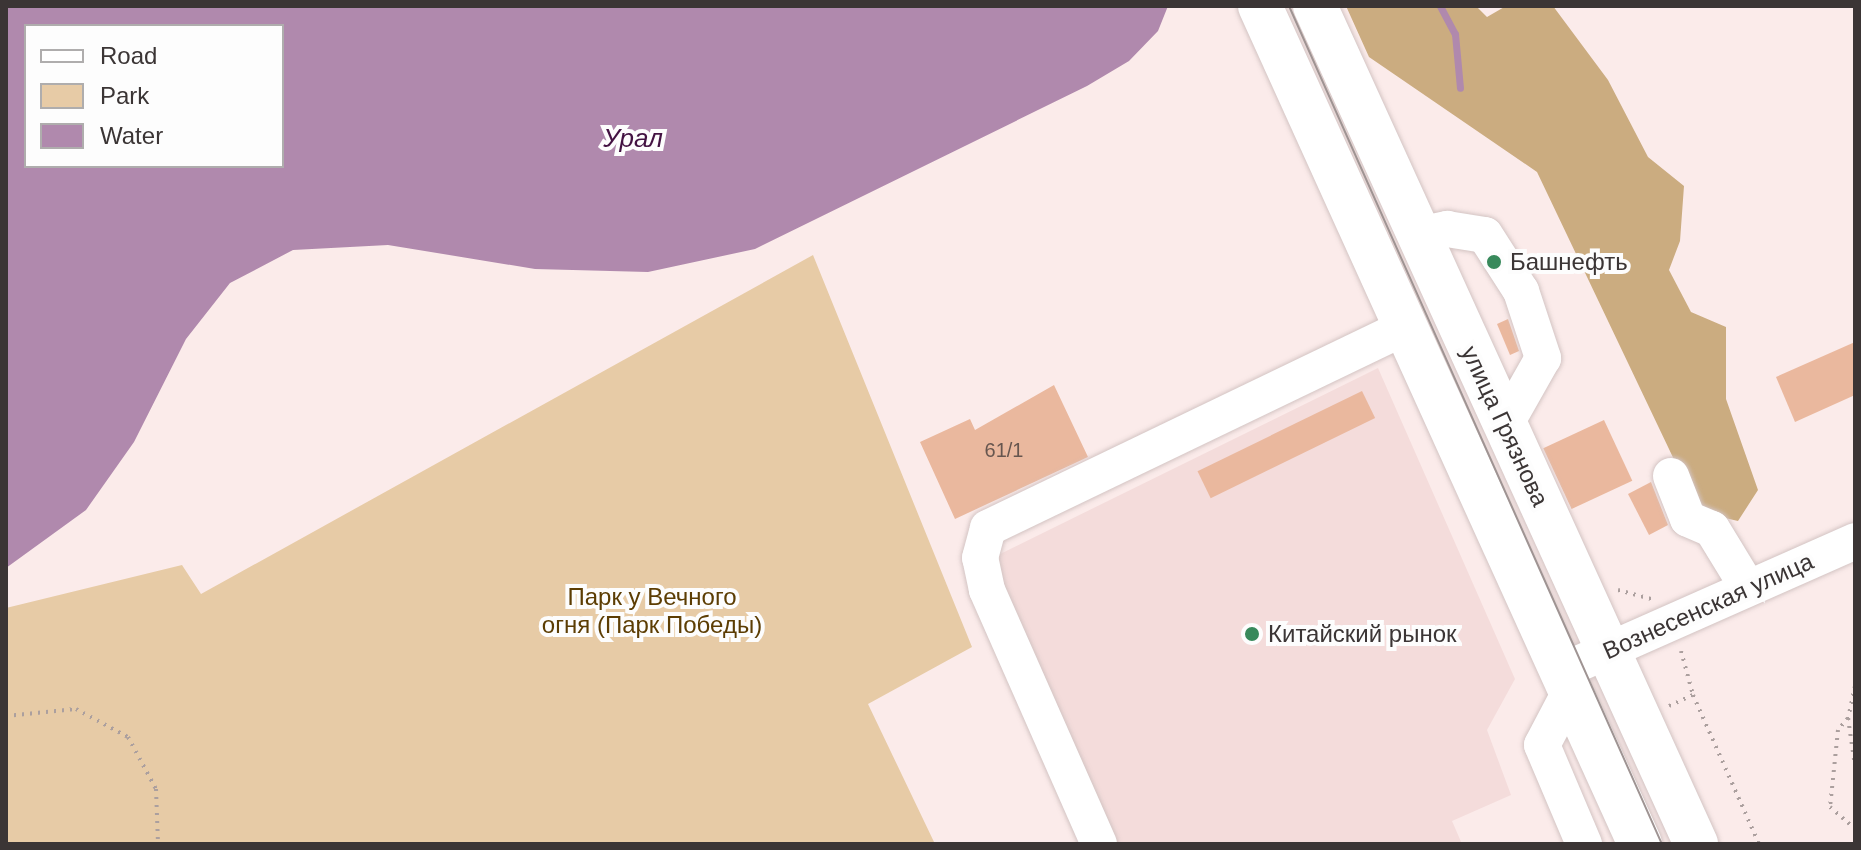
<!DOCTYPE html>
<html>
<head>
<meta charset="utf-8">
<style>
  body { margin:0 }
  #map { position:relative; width:1861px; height:850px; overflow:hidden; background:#fbebea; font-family:Arial,sans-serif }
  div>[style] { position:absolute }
  .built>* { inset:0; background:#f4dcdb }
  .green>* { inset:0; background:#e7cba6 }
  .forest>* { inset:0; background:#cbac80 }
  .water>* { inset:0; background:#b089ad }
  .stream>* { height:7px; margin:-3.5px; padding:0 3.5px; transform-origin:3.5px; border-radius:3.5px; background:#b089ad }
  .building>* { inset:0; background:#eab89e; transform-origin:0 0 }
  .path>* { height:4px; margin-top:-2px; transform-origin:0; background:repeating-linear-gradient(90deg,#ab9f9e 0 2px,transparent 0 8px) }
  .roads { filter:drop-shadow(0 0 2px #d3c4c3) drop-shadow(0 0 2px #d3c4c3) }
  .minor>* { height:36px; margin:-18px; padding:0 18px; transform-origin:18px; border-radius:18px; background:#fff }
  .major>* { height:44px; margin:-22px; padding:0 22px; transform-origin:22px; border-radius:22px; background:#fff }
  .tram>* { height:2px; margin:-1px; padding:0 1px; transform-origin:1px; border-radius:1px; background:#9f9493 }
  .dots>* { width:22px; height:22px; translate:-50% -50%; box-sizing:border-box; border:4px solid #fdfdfd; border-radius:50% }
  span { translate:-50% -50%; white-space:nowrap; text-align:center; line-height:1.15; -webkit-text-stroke:8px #fdfdfd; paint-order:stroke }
  .number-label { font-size:20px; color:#67564f }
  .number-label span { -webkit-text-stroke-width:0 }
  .poi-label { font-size:24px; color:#3b3535 }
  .left { translate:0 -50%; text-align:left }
  .street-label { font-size:24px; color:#3b3535 }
  .park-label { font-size:24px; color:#5c3d03 }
  .water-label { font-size:26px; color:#431242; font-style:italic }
  .frame { position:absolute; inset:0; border:8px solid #3b3535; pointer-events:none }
  .legend { position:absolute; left:24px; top:24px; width:260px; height:144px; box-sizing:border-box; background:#fdfdfd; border:2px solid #afadad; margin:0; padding:10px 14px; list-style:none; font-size:24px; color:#3b3535 }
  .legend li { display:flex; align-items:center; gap:16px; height:40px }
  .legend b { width:40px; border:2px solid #afadad }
</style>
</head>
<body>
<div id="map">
  <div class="built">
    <div style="clip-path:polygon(1378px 368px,1515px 679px,1487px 730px,1511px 795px,1452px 821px,1462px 844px,1101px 844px,990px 559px)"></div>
  </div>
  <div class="green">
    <div style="clip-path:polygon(813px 255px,972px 647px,868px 704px,935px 844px,6px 844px,6px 608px,182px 565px,201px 594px)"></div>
  </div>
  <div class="forest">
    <div style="clip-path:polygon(1346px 6px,1476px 6px,1487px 17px,1506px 6px,1553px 6px,1608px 80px,1648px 157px,1684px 186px,1680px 241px,1669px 270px,1691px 312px,1726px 327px,1726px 399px,1758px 490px,1738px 521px,1699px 512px,1537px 172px,1369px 57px)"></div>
  </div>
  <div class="water">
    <div style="clip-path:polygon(evenodd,6px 6px,1168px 6px,1158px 31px,1129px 61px,1087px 86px,755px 249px,648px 272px,535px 269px,388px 245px,293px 250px,230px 283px,186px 339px,134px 442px,86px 510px,6px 568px,6px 6px,26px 26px,282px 26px,282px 166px,26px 166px,26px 26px)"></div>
  </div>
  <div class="stream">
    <div style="left:1440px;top:6px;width:32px;rotate:62deg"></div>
    <div style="left:1455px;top:34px;width:54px;rotate:84.7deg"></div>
  </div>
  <div class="building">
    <div style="clip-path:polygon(1508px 319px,1519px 351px,1510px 355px,1497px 324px)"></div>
    <div style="clip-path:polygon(1855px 342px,1855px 395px,1795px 422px,1776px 377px)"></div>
    <div style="clip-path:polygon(1054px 385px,1088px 457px,955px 519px,920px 442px,970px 419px,975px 430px)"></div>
    <div style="left:1362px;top:391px;width:30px;height:183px;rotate:64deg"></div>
    <div style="left:1604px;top:420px;width:67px;height:67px;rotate:65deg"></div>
    <div style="clip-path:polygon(1651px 482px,1668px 525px,1649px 535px,1628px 494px)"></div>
  </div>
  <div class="path">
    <div style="left:1618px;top:590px;width:35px;rotate:15deg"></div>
    <div style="left:1681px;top:651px;width:46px;rotate:74.7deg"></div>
    <div style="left:1693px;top:695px;width:163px;rotate:66.1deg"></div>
    <div style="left:1855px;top:686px;width:33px;rotate:102deg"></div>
    <div style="left:1848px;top:718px;width:49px;rotate:81.7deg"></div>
    <div style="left:1669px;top:706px;width:26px;rotate:-25deg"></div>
    <div style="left:6px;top:716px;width:70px;rotate:-5.7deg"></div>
    <div style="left:76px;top:709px;width:59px;rotate:28.3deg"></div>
    <div style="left:128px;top:737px;width:59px;rotate:61.7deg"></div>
    <div style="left:156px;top:789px;width:55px;rotate:87.9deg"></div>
    <div style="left:1848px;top:718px;width:16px;rotate:130deg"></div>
    <div style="left:1838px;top:730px;width:77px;rotate:95.9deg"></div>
    <div style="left:1830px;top:807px;width:33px;rotate:41deg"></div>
  </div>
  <div class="roads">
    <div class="minor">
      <div style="left:1418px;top:235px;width:30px;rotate:-12deg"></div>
      <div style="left:1447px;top:229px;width:38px;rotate:9deg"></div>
      <div style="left:1485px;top:235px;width:67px;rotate:57.3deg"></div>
      <div style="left:1521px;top:291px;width:71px;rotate:71.8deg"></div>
      <div style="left:1543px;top:358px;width:79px;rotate:119.5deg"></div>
      <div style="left:1671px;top:476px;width:46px;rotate:68.4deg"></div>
      <div style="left:1688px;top:519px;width:26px;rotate:23deg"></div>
      <div style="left:1712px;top:529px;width:69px;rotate:58.6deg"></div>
      <div style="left:1562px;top:671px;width:321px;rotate:-23.9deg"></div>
      <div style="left:1571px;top:690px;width:62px;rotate:117.8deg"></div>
      <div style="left:1542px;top:745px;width:108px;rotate:67deg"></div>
      <div style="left:1099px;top:844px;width:278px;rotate:-113.8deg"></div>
      <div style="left:987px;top:590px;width:33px;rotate:-102deg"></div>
      <div style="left:980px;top:558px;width:31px;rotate:-75deg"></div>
      <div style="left:988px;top:528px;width:464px;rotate:-25.7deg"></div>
    </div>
    <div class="major">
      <div style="left:1260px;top:6px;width:920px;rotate:65.61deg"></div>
      <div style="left:1315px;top:6px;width:921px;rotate:65.55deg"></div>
    </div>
  </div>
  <div class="tram">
    <div style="left:1289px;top:6px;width:917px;rotate:66.01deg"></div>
  </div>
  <div class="dots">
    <div style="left:1494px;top:262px;background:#38895b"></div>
    <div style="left:1252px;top:634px;background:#38895b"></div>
  </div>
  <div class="number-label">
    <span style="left:1004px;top:450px">61/1</span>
  </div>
  <div class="poi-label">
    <span class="left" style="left:1510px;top:262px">Башнефть</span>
    <span class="left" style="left:1268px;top:634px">Китайский рынок</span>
  </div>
  <div class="street-label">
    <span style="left:1505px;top:426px;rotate:65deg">улица Грязнова</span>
    <span style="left:1708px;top:606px;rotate:-24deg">Вознесенская улица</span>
  </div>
  <div class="park-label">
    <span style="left:652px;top:611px">Парк у Вечного<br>огня (Парк Победы)</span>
  </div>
  <div class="water-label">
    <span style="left:633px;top:139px">Урал</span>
  </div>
  <div class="frame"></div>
  <ul class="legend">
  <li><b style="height:10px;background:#fff"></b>Road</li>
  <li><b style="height:22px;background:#e7cba6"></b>Park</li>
  <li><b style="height:22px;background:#b089ad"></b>Water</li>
  </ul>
</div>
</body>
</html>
